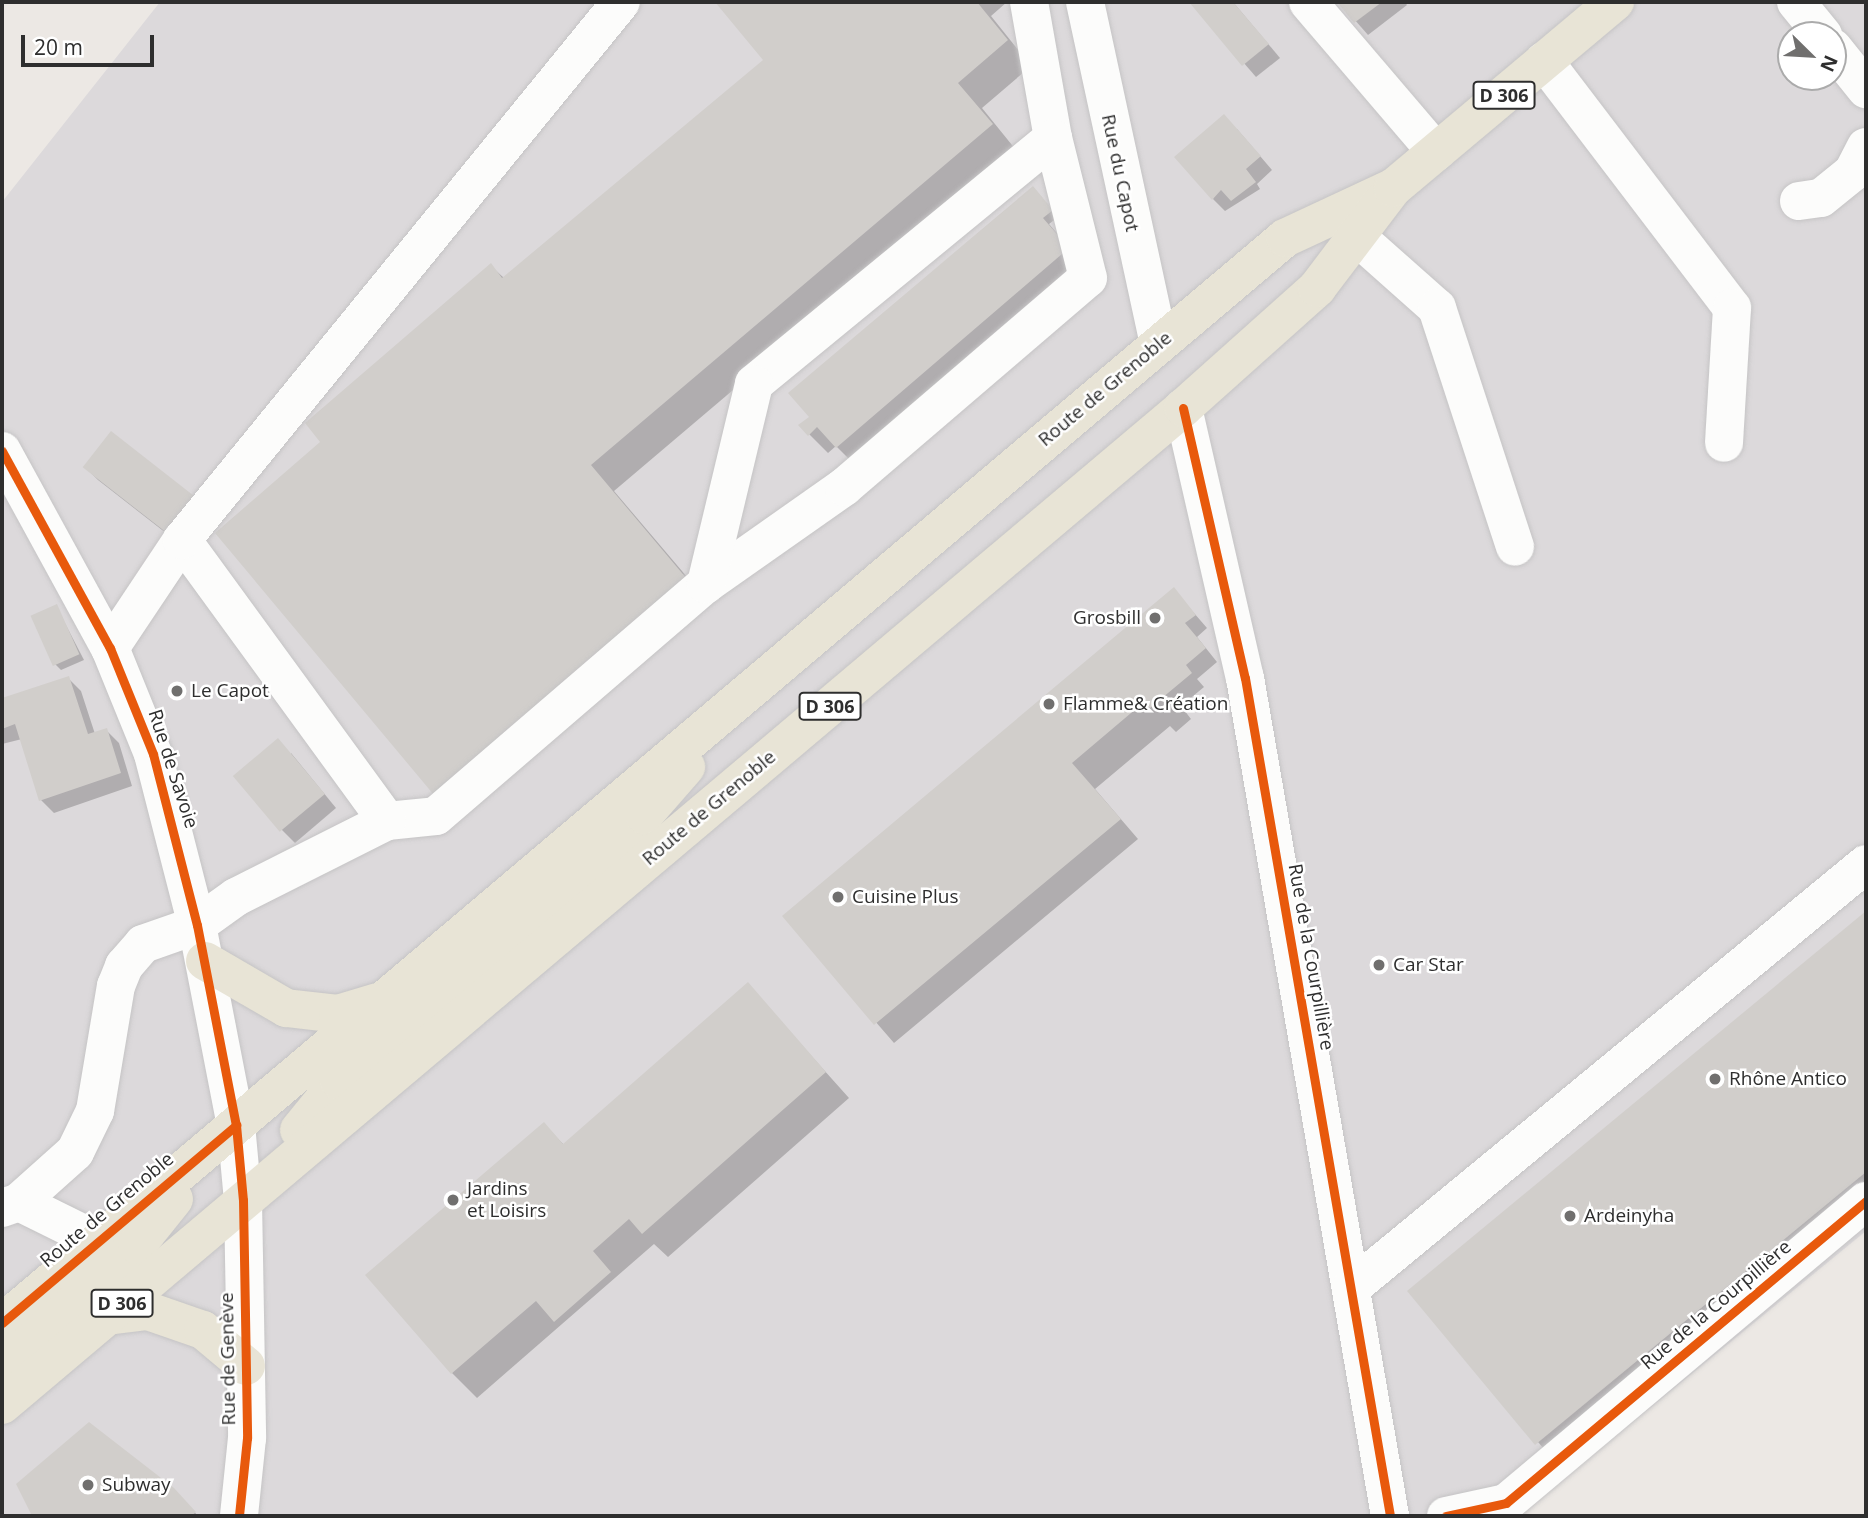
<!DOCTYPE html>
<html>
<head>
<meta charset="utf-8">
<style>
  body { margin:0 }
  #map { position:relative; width:1868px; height:1518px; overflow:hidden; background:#ece8e4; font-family:"Open Sans",sans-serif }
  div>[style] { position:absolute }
  .industrial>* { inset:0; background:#dcd9db }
  .shadow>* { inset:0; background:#0003 }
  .building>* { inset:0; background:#d1cecb; transform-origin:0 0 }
  .roads { filter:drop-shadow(0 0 2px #c5c4c5) drop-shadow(0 0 2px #c5c4c5) }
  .minor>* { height:38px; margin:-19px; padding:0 19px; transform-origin:19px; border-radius:19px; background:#fcfcfb }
  .major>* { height:38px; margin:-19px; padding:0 19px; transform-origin:19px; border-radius:19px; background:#e8e4d6 }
  .cycleway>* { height:9px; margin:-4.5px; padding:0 4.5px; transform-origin:4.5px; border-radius:4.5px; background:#e8590c }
  .dots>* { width:19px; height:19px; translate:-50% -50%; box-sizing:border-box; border:4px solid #fff; border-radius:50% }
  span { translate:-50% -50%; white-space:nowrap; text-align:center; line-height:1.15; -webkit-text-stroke:5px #fff; paint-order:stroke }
  .shield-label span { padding:2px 5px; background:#fff; border:2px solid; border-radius:5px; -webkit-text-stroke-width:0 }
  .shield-label { font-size:18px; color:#2e2e2e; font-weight:700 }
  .street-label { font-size:19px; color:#2e2e2e }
  .poi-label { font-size:19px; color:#2e2e2e }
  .right { translate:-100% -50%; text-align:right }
  .left { translate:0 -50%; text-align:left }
  .frame { position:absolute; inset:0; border:4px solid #2e2e2e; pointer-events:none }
  .north { position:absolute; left:1777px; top:21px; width:70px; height:70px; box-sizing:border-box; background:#fff; border:2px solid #ababab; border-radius:50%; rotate:114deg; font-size:19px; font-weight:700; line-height:28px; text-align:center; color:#2e2e2e }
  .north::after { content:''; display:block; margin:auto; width:24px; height:32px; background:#706f6e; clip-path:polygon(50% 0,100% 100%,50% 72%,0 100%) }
  .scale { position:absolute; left:21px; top:35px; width:133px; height:32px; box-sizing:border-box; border:4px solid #2e2e2e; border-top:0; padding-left:9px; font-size:21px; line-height:24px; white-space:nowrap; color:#2e2e2e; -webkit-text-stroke:5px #fff; paint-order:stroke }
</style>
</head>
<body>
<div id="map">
  <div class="industrial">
    <div style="clip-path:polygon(evenodd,160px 2px,1866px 2px,1866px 1231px,1518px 1516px,2px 1516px,2px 202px,160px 2px,1791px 35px,1833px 35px,1833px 77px,1791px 77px,1791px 35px)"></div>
  </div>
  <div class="shadow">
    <div style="clip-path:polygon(717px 2px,1007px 2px,991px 16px,1031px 66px,982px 108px,1016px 150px,614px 491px,710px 604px,323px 442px,491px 266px,504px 278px,766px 61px)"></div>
    <div style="clip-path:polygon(1191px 2px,1233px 2px,1280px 58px,1256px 77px)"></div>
    <div style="clip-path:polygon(1339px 2px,1405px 2px,1407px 5px,1368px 35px)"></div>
    <div style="clip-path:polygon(1237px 129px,1272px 170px,1257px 184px,1260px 189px,1225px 211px,1213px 199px)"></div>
    <div style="clip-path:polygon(1033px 188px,1058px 217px,1049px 224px,1087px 268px,856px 466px,836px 446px,828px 453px,809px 434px,811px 417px)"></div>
    <div style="clip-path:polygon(85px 467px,194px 499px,180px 544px,98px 480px)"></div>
    <div style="clip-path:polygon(1174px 590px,1207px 628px,1197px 637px,1217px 662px,1197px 679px,1204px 687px,1181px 706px,1191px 719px,1176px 732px,1170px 726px,1095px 789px,1138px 839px,894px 1043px,784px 916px)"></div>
    <div style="clip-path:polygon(56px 606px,84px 660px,61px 670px,55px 664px)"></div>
    <div style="clip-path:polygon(68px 678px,81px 691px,95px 734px,106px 730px,119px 743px,132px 786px,54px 813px,41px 800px,22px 739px,2px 744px,2px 700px)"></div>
    <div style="clip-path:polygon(291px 753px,336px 808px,295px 843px,282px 830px)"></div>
    <div style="clip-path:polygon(1866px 913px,1866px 1217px,1561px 1469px,1410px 1291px)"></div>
    <div style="clip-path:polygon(747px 984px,849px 1098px,668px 1257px,654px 1244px,477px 1398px,452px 1373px,544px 1124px,564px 1145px)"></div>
    <div style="clip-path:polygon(18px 1484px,191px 1508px,198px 1516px,34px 1516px)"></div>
  </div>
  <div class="building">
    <div style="clip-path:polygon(715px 2px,977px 2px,1008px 40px,958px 83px,993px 124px,591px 465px,687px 579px,434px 795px,215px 533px,320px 442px,305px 423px,491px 263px,502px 278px,763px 60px)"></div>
    <div style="clip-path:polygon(1189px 2px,1233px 2px,1269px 44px,1242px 66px)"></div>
    <div style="clip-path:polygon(1337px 2px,1382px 2px,1354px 23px)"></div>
    <div style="clip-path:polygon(1224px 114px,1261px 156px,1246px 169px,1256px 182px,1231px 201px,1221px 190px,1212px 200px,1174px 157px)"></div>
    <div style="clip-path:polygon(1033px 186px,1053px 210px,1043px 218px,1069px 248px,836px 448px,817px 427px,808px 436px,798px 425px,809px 417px,788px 393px)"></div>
    <div style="left:111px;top:431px;width:107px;height:46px;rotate:38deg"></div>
    <div style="clip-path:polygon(1174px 587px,1196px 615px,1185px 623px,1206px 648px,1186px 665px,1192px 673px,1150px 708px,1144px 702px,1072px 763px,1121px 819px,874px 1025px,782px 916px)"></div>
    <div style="left:57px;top:604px;width:55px;height:29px;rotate:66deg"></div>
    <div style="clip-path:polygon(69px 676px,88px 734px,107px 728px,121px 773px,39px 801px,15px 724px,2px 729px,2px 698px)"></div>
    <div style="left:278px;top:738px;width:73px;height:59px;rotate:50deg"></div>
    <div style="clip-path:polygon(1866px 911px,1866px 1172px,1535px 1445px,1407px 1291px)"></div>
    <div style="clip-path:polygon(748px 982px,826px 1072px,642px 1234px,629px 1219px,593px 1251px,611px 1272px,554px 1322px,536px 1301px,451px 1374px,365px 1275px,544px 1122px,563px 1144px)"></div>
    <div style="clip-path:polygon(89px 1422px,174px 1488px,196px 1512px,191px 1516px,32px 1516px,16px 1484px)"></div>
  </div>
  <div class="roads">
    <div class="minor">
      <div style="left:1029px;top:2px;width:138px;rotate:80deg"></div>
      <div style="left:1085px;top:2px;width:350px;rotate:77.8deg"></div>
      <div style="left:1308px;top:2px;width:197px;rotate:49.5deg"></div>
      <div style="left:1796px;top:2px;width:43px;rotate:50.7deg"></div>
      <div style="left:1833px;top:48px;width:53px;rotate:51.2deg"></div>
      <div style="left:1544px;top:61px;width:310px;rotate:52.7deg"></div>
      <div style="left:1732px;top:308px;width:135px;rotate:93.4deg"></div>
      <div style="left:1799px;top:201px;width:22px;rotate:-8deg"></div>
      <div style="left:1821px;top:198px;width:41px;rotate:-39.1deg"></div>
      <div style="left:1853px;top:172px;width:28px;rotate:-63deg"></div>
      <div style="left:1356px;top:236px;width:108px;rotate:41.6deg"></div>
      <div style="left:1437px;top:308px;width:251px;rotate:71.9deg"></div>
      <div style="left:1183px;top:408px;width:277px;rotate:77.1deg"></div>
      <div style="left:1245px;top:678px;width:850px;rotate:80.18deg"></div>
      <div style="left:2px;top:451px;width:225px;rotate:61.3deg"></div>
      <div style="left:110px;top:648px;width:114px;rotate:67.9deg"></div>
      <div style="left:153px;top:754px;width:177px;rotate:75.6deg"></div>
      <div style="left:197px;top:925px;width:204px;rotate:79deg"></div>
      <div style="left:236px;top:1125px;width:75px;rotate:84.7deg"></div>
      <div style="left:243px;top:1200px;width:238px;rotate:89deg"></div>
      <div style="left:247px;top:1438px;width:78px;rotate:95.9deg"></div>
      <div style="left:110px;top:648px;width:130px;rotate:-56.3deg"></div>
      <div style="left:387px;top:821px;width:49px;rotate:-5.8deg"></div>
      <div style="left:436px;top:816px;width:356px;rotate:-40.7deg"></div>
      <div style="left:706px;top:584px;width:169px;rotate:-35.1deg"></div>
      <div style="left:844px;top:487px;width:321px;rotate:-40.6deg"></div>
      <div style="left:1088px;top:278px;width:144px;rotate:-104deg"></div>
      <div style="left:1053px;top:138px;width:387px;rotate:140.6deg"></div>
      <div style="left:754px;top:384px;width:206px;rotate:103.5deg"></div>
      <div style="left:19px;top:1202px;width:75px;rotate:-41.8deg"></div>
      <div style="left:75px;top:1152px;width:46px;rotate:-64deg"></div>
      <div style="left:95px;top:1111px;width:127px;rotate:-80.5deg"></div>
      <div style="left:116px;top:986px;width:22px;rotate:-68deg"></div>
      <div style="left:124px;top:966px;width:29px;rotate:-49deg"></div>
      <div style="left:143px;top:944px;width:57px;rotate:-19.4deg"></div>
      <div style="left:197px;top:925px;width:48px;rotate:-35.7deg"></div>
      <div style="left:236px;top:897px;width:169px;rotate:-26.7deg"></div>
      <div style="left:387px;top:821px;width:348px;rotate:-126.1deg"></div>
      <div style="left:182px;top:540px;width:694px;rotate:-50.79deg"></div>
      <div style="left:2px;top:1208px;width:18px;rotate:-19deg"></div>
      <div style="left:19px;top:1202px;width:88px;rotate:26.3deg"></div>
      <div style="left:1351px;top:1288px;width:667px;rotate:-39.46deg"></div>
      <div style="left:1446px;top:1516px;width:61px;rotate:-12.2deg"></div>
      <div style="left:1506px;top:1503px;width:470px;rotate:-40deg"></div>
    </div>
    <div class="major">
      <div style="left:205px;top:961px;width:94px;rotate:30.1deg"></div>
      <div style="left:286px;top:1008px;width:52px;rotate:6.6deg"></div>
      <div style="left:338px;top:1014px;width:39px;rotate:-17deg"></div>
      <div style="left:299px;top:1130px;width:63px;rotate:-50.8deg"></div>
      <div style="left:339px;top:1081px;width:405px;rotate:-41.1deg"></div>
      <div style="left:644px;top:815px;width:64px;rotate:-48.8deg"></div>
      <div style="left:107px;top:1316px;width:41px;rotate:-7deg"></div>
      <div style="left:148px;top:1311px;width:58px;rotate:19.1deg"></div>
      <div style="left:203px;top:1330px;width:56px;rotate:39.9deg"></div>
      <div style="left:2px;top:1323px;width:1680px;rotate:-40.22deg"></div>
      <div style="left:1285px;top:238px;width:114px;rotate:-25deg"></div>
      <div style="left:2px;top:1368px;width:183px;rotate:-42.3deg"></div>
      <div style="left:137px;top:1245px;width:59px;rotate:-51.2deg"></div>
      <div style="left:2px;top:1405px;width:1546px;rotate:-40.17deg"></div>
      <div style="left:1183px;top:408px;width:180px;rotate:-41.8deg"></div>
      <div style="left:1317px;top:288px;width:126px;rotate:-52.8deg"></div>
      <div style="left:1393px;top:188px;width:290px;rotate:-40deg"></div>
    </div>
  </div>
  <div class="cycleway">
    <div style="left:1183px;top:408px;width:277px;rotate:77.1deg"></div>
    <div style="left:1245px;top:678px;width:850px;rotate:80.18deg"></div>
    <div style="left:2px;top:451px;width:225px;rotate:61.3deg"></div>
    <div style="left:110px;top:648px;width:114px;rotate:67.9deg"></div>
    <div style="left:153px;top:754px;width:177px;rotate:75.6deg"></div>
    <div style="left:197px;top:925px;width:204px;rotate:79deg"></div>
    <div style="left:236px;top:1125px;width:75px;rotate:84.7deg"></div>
    <div style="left:243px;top:1200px;width:238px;rotate:89deg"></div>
    <div style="left:247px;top:1438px;width:78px;rotate:95.9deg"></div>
    <div style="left:2px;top:1323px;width:307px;rotate:-40.2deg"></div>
    <div style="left:1446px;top:1516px;width:61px;rotate:-12.2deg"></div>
    <div style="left:1506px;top:1503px;width:470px;rotate:-40deg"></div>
  </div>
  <div class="dots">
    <div style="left:1155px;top:618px;background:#706f6e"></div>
    <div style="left:177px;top:691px;background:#706f6e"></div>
    <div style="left:1049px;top:704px;background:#706f6e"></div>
    <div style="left:838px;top:897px;background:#706f6e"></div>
    <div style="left:1379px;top:965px;background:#706f6e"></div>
    <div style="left:1715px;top:1079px;background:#706f6e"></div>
    <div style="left:453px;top:1200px;background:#706f6e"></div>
    <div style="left:1570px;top:1216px;background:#706f6e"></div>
    <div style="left:88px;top:1485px;background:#706f6e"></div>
  </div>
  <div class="shield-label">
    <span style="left:1504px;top:95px">D 306</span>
    <span style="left:830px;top:706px">D 306</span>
    <span style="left:122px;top:1303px">D 306</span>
  </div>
  <div class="street-label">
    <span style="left:1120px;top:173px;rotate:78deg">Rue du Capot</span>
    <span style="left:1105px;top:389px;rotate:-40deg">Route de Grenoble</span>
    <span style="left:173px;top:769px;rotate:72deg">Rue de Savoie</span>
    <span style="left:709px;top:808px;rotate:-40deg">Route de Grenoble</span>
    <span style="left:1311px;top:957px;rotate:80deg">Rue de la Courpillière</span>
    <span style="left:107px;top:1210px;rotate:-40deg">Route de Grenoble</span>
    <span style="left:1716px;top:1305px;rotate:-40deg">Rue de la Courpillière</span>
    <span style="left:228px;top:1359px;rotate:-91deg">Rue de Genève</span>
  </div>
  <div class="poi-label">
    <span class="right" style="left:1141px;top:618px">Grosbill</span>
    <span class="left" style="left:191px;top:691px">Le Capot</span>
    <span class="left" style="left:1063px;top:704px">Flamme&amp; Création</span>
    <span class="left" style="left:852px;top:897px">Cuisine Plus</span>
    <span class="left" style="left:1393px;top:965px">Car Star</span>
    <span class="left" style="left:1729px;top:1079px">Rhône Antico</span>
    <span class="left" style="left:467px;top:1200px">Jardins<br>et Loisirs</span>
    <span class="left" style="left:1584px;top:1216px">Ardeinyha</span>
    <span class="left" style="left:102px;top:1485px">Subway</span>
  </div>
  <div class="frame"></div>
  <div class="north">N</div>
  <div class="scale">20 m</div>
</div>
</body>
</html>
